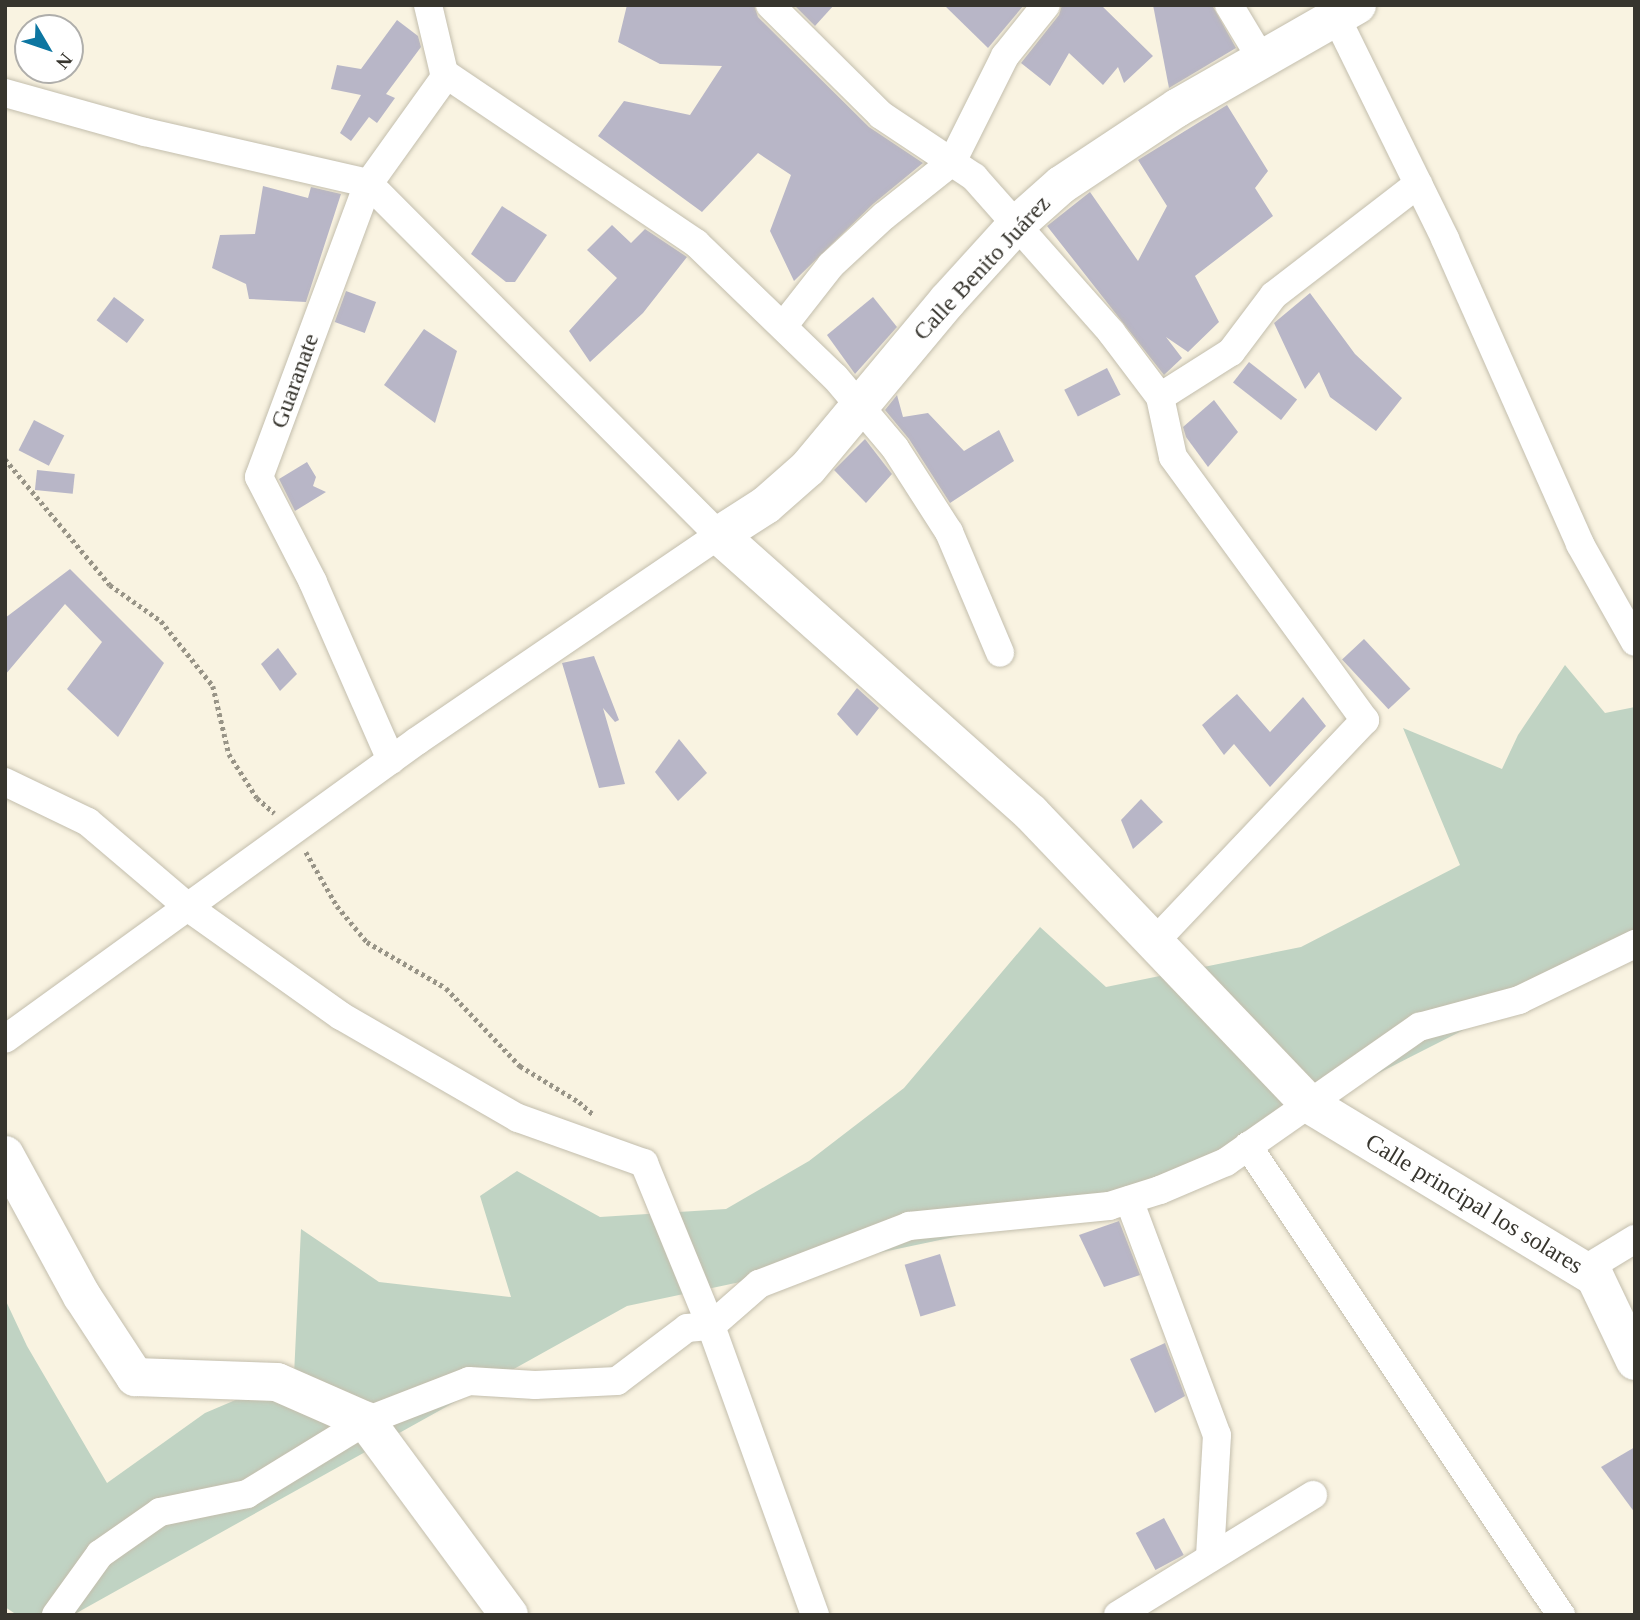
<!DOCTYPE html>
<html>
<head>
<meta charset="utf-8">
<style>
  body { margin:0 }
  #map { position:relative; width:1640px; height:1620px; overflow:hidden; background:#f9f3e1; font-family:Georgia,serif }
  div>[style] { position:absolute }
  .green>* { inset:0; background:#c0d3c3 }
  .building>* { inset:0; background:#b8b6c7; transform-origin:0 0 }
  .path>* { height:4.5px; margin-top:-2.25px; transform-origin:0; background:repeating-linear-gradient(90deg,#989487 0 3.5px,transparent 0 7px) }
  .roads { filter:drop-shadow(0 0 2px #c3bead) drop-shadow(0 0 2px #c3bead) }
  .minor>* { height:28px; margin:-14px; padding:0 14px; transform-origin:14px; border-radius:14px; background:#fff }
  .secondary>* { height:38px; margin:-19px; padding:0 19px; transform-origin:19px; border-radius:19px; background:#fff }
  span { translate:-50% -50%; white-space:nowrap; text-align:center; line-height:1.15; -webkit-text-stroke:5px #fff; paint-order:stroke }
  .street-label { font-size:24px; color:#37352e }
  .frame { position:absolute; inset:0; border:7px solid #37352e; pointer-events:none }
  .north { position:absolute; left:14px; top:14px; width:70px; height:70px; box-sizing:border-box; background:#fff; border:2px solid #afaeab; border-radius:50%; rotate:129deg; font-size:19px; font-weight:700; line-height:28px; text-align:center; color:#37352e }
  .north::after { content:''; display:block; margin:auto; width:24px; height:32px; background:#0d76a1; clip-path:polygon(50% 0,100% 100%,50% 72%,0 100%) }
</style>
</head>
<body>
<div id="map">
  <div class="green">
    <div style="clip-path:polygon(1565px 665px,1605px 713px,1635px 707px,1635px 958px,1556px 983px,1129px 1200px,627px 1306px,73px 1615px,17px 1615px,5px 1607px,5px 1299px,27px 1346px,107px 1483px,205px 1413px,294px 1375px,301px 1229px,379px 1282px,511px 1297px,480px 1196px,517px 1171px,600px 1217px,726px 1209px,809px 1161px,904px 1088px,1040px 927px,1106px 987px,1301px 947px,1460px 865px,1403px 728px,1502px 769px,1518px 735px)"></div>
  </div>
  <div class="building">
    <div style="clip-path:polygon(627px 5px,754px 5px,758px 17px,869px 127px,923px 163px,873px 204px,794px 281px,770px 231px,791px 175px,758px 153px,702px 212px,598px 136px,624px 101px,690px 115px,722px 66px,660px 64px,618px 42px)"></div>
    <div style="clip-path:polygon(794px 5px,834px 5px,815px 26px)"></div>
    <div style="clip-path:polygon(944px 5px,1024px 5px,988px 48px)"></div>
    <div style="clip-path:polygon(1062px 5px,1101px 5px,1153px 56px,1124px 83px,1118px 67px,1103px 85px,1069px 53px,1050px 86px,1021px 63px,1059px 15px)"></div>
    <div style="clip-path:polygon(1153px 5px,1212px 5px,1236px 48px,1169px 88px)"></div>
    <div style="clip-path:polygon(397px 20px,418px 36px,421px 47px,386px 94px,395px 98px,377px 123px,369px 117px,351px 141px,340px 133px,361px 95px,331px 89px,337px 65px,361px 69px)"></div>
    <div style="clip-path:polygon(1227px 105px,1268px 171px,1255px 188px,1273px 216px,1195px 276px,1219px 322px,1188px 352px,1166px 337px,1182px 358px,1164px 375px,1047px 226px,1090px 192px,1138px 261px,1167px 206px,1138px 160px)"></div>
    <div style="clip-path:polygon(263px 186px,308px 198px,311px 187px,341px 194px,306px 302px,249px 299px,246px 284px,212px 268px,220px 235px,255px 234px)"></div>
    <div style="clip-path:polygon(502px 206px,547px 235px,515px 282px,506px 282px,471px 254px)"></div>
    <div style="clip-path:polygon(612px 225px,631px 243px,645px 229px,687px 257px,643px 313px,590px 362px,569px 331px,617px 278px,587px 250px)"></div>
    <div style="left:346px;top:291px;width:32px;height:33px;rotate:20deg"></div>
    <div style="clip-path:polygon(1310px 293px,1355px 354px,1402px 398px,1376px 431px,1330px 397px,1319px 372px,1305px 389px,1274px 323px)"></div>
    <div style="left:114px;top:297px;width:38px;height:29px;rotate:37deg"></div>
    <div style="clip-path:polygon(873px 297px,897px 327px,855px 374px,827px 335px)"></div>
    <div style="clip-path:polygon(424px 329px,457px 351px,435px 423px,384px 385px)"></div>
    <div style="left:1249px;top:362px;width:61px;height:26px;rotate:38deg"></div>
    <div style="left:1107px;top:368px;width:30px;height:48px;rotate:63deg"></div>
    <div style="clip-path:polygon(897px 395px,903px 417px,928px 413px,964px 451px,999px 430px,1014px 461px,950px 503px,909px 439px,885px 410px)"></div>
    <div style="clip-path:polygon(1214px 400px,1238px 432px,1208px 467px,1186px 437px,1183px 427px)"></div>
    <div style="left:34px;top:420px;width:34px;height:34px;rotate:27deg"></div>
    <div style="clip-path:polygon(865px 439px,892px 474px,866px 503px,834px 470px)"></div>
    <div style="clip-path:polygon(307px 462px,316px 477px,313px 486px,326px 492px,295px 511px,279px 479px)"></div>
    <div style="left:37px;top:470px;width:38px;height:20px;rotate:6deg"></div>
    <div style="clip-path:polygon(70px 569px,164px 663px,118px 737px,67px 689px,102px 642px,65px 604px,5px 675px,5px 618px)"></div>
    <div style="left:1364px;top:639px;width:68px;height:30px;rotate:47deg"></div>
    <div style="clip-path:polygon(278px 648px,297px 674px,280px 691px,261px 664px)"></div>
    <div style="clip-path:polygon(594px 656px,619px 720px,615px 722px,603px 708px,625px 784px,599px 788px,562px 663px)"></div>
    <div style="clip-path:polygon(857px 688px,879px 708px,857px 736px,837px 714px)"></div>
    <div style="clip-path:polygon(1237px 694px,1270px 732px,1303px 697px,1326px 726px,1270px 787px,1234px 744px,1224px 755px,1202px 725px)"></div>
    <div style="clip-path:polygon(679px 739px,707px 773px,678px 801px,655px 772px)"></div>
    <div style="clip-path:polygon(1141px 799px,1163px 822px,1133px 849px,1121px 820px)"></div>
    <div style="clip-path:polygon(1119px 1221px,1140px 1275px,1104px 1287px,1079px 1235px)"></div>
    <div style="left:940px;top:1254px;width:54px;height:37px;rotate:73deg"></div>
    <div style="clip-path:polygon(1165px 1343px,1185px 1396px,1155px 1413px,1130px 1359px)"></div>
    <div style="clip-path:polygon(1635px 1447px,1635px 1513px,1601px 1467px)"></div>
    <div style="left:1164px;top:1518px;width:42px;height:32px;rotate:62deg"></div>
  </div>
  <div class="path">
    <div style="left:5px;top:459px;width:164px;rotate:50.2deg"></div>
    <div style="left:110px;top:585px;width:62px;rotate:35.2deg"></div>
    <div style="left:161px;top:621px;width:83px;rotate:51.3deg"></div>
    <div style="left:213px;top:686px;width:70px;rotate:76.8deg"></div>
    <div style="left:229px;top:754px;width:52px;rotate:57.5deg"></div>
    <div style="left:257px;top:798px;width:23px;rotate:41deg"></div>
    <div style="left:306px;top:852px;width:62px;rotate:60.1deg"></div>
    <div style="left:337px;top:906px;width:47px;rotate:50.2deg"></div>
    <div style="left:367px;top:942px;width:91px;rotate:30.2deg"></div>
    <div style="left:446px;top:988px;width:108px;rotate:46.5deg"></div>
    <div style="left:520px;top:1066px;width:69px;rotate:31.4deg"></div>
    <div style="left:579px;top:1102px;width:20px;rotate:41deg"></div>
  </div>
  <div class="roads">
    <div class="minor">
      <div style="left:770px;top:5px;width:156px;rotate:44.7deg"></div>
      <div style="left:881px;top:115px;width:112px;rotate:33.7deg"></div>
      <div style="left:974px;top:177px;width:207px;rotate:48.5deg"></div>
      <div style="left:1111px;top:332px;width:81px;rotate:53deg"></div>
      <div style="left:1160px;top:397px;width:61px;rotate:77.8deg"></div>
      <div style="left:1173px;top:457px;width:326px;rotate:53.9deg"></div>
      <div style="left:1365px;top:720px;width:306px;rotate:133.5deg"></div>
      <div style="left:1229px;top:5px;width:64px;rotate:59deg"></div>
      <div style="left:1336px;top:17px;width:247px;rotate:63.8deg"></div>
      <div style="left:1445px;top:239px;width:334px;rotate:66.1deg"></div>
      <div style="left:1580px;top:544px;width:112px;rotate:60.7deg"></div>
      <div style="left:444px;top:73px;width:304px;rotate:34deg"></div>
      <div style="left:696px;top:243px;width:193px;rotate:44deg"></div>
      <div style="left:835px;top:377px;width:93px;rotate:49.8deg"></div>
      <div style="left:895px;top:448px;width:100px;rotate:57.3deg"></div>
      <div style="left:949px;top:532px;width:131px;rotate:67.1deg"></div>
      <div style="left:5px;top:93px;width:145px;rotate:15.6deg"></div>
      <div style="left:145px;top:132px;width:229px;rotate:12.9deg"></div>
      <div style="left:368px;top:183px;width:497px;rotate:45.1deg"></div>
      <div style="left:719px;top:535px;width:366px;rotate:145.7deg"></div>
      <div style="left:417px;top:741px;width:508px;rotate:144.12deg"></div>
      <div style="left:784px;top:325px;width:76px;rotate:-51.9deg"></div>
      <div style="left:831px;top:265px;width:72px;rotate:-42.8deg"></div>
      <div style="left:884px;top:216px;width:87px;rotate:-38.5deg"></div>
      <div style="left:952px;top:162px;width:119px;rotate:-63.4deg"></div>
      <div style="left:1005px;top:56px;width:65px;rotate:-51.2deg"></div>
      <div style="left:1160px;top:397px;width:84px;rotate:-32.4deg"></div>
      <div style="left:1231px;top:352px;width:71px;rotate:-53deg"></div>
      <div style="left:1274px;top:295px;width:182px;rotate:-37.6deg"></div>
      <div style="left:391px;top:760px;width:194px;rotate:-113.7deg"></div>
      <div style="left:313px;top:582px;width:118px;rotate:-117.2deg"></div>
      <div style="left:259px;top:477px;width:310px;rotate:-69.6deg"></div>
      <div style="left:367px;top:186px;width:134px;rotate:-54.4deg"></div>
      <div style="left:445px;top:77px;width:74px;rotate:-103.3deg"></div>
      <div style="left:5px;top:782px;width:92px;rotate:25.7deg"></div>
      <div style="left:88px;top:822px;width:133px;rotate:40.4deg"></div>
      <div style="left:189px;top:908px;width:186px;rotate:35.4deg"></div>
      <div style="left:341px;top:1016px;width:204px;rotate:30deg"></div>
      <div style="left:518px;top:1118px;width:134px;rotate:19.7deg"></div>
      <div style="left:644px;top:1163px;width:176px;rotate:67.7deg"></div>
      <div style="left:711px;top:1326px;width:307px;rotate:70.2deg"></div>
      <div style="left:1248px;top:1146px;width:564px;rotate:56.28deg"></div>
      <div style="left:1129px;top:1200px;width:251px;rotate:69.5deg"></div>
      <div style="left:1217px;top:1435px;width:123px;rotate:93.3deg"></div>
      <div style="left:1584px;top:1270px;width:60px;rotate:-31.3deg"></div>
      <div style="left:56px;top:1615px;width:75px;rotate:-54.2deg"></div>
      <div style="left:100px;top:1554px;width:73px;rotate:-35deg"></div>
      <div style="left:160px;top:1512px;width:89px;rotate:-11.7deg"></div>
      <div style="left:247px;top:1494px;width:140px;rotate:-31.5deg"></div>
      <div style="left:366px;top:1421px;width:110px;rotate:-21.2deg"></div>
      <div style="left:469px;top:1381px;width:66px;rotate:3.5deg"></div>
      <div style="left:535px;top:1385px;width:82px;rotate:-2.8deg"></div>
      <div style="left:617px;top:1381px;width:88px;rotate:-37.1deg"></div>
      <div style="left:687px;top:1328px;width:24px;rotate:-5deg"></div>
      <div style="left:711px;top:1326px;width:64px;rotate:-41.2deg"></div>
      <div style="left:759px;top:1284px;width:161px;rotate:-21.1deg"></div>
      <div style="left:909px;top:1226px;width:201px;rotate:-5.7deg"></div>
      <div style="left:1109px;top:1206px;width:53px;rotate:-17.4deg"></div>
      <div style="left:1160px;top:1190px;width:72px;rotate:-23deg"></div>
      <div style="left:1226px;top:1162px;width:236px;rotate:-35deg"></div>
      <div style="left:1419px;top:1027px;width:104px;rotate:-15.1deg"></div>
      <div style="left:1519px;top:1000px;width:129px;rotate:-25.8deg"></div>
      <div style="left:1118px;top:1615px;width:229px;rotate:-31.6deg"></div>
    </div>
    <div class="secondary">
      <div style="left:1357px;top:5px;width:207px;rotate:150.2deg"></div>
      <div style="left:1177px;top:108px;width:139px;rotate:146.4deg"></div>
      <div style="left:1061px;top:185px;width:59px;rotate:138.4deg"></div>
      <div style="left:1017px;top:224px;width:103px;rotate:132.2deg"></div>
      <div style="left:948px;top:300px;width:219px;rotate:129.8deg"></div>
      <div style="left:808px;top:468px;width:56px;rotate:138.6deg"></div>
      <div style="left:766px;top:505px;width:56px;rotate:147.4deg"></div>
      <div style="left:719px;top:535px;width:418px;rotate:41.7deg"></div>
      <div style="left:1031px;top:813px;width:402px;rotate:46.3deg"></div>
      <div style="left:1309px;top:1104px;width:334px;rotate:31.2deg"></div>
      <div style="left:1595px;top:1277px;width:93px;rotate:64.5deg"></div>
      <div style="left:5px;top:1155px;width:161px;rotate:61.4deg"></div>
      <div style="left:82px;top:1296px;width:97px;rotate:56.8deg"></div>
      <div style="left:135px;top:1377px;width:142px;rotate:2deg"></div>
      <div style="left:277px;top:1382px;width:97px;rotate:23.7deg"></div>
      <div style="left:366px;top:1421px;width:241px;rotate:53.6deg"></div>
    </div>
  </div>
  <div class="street-label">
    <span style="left:982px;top:268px;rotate:-47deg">Calle Benito Juárez</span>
    <span style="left:295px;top:381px;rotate:-70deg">Guaranate</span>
    <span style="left:1474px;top:1204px;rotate:31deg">Calle principal los solares</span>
  </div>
  <div class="frame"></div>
  <div class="north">N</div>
</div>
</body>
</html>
